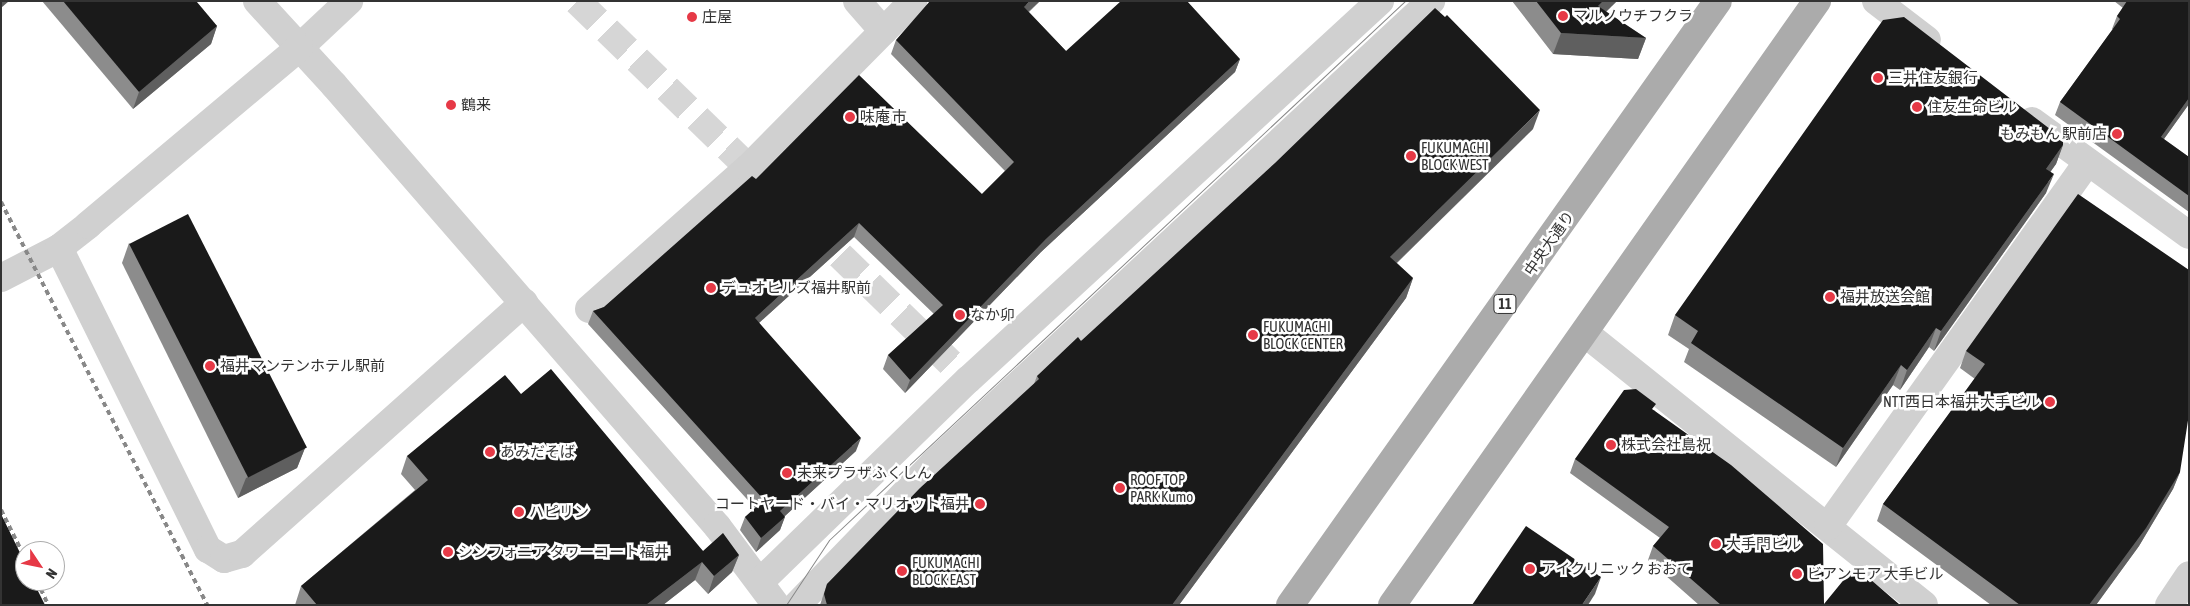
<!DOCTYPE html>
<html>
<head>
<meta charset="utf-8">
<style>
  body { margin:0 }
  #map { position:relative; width:2190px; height:606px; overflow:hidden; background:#fff; font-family:"Asap Condensed","Noto Sans JP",sans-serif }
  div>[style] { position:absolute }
  .pedestrian-tunnel>* { height:28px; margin-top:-14px; transform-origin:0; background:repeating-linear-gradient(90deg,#d6d6d6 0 28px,transparent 0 42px) }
  .pedestrian>* { height:28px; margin:-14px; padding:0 14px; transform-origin:14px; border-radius:14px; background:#d0d0d0 }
  .minor>* { height:28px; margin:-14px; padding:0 14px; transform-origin:14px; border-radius:14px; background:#d0d0d0 }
  .tertiary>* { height:28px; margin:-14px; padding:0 14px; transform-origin:14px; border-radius:14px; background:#d0d0d0 }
  .primary>* { height:28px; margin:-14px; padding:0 14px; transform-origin:14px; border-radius:14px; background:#ababab }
  .tram>* { height:1px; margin:-0.5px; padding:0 0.5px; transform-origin:0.5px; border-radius:0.5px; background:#888 }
  .rail>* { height:4px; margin-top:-2px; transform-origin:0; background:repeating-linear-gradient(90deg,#888 0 5px,transparent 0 9px) }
  .wall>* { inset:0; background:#8c8c8c }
  .shaded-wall>* { inset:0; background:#5f5f5f }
  .building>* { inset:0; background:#1a1a1a; transform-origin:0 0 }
  .dots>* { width:14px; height:14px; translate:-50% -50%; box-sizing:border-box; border:2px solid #fff; border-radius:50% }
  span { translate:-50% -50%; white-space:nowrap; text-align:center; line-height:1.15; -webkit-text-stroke:5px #fff; paint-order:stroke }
  .shield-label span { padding:1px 4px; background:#fff; border:1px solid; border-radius:4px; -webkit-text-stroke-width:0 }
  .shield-label { font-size:14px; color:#333; font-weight:700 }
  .poi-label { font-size:15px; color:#333 }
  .left { translate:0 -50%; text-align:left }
  .right { translate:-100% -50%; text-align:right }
  .street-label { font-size:15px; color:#333 }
  .frame { position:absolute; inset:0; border:2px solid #333; pointer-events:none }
  .north { position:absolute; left:15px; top:541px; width:50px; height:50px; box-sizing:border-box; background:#fff; border:1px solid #adadad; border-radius:50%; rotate:124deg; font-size:14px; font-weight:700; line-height:20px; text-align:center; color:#333 }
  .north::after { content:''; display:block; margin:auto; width:18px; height:22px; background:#e63946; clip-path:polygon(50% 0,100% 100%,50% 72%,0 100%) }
</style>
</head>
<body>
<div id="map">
  <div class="pedestrian-tunnel">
    <div style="left:577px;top:1px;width:264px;rotate:44.2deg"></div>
    <div style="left:810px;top:226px;width:221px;rotate:44.3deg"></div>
  </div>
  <div class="pedestrian">
    <div style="left:857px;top:1px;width:40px;rotate:49deg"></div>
    <div style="left:589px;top:309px;width:213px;rotate:-41.6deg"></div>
  </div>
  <div class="minor">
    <div style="left:1876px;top:1px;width:64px;rotate:37.4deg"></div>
    <div style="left:299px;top:48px;width:69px;rotate:-43.2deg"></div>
    <div style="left:2032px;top:121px;width:194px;rotate:36deg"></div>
    <div style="left:748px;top:168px;width:235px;rotate:-45.3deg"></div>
    <div style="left:59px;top:248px;width:336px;rotate:63.7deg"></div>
    <div style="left:208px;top:549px;width:19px;rotate:32deg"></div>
    <div style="left:224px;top:559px;width:19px;rotate:-16deg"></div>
    <div style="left:242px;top:554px;width:378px;rotate:-41.7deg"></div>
    <div style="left:1586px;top:334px;width:433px;rotate:38.7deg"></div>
    <div style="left:1828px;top:526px;width:447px;rotate:-54.5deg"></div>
    <div style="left:2169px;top:605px;width:36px;rotate:-56deg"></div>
  </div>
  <div class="tertiary">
    <div style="left:257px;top:1px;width:114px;rotate:47.5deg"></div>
    <div style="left:334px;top:85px;width:584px;rotate:49.03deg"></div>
    <div style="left:717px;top:526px;width:99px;rotate:53.2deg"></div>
    <div style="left:1px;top:278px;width:65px;rotate:-27.3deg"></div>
    <div style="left:59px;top:248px;width:37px;rotate:-38deg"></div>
    <div style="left:88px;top:225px;width:275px;rotate:-40deg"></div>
    <div style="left:761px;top:581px;width:289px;rotate:-44.2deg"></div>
    <div style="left:968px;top:380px;width:560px;rotate:-42.61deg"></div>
    <div style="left:797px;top:605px;width:197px;rotate:-46deg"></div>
    <div style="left:934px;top:463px;width:679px;rotate:-42.91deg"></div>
  </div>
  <div class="primary">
    <div style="left:1290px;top:605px;width:740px;rotate:-54.68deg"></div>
    <div style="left:1392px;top:605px;width:739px;rotate:-54.87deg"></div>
  </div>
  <div class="tram">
    <div style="left:786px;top:605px;width:78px;rotate:-56.5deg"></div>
    <div style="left:829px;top:540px;width:789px;rotate:-43.1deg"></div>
  </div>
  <div class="rail">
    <div style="left:1px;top:202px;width:453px;rotate:62.9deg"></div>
    <div style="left:1px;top:510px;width:54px;rotate:63.4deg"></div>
    <div style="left:37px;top:581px;width:26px;rotate:65deg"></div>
  </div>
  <div class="wall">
    <div style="clip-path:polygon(42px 1px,196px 1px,217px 26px,211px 44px,133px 109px)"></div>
    <div style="clip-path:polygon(1040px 1px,1029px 12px,1066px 51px,1240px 59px,1235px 72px,1041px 252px,905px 393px,883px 369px,888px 355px,934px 314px,854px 237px,759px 323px,856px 451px,785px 516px,780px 530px,756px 552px,740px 530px,745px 517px,755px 508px,588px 324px,593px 311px,604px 307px,756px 179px,982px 194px,1005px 171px,891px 54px,896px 40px)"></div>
    <div style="clip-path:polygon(1512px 1px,1617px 1px,1606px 12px,1646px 38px,1638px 59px,1553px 54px)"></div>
    <div style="clip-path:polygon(2114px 1px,2189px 1px,2189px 104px,2164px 139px,2189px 157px,2189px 212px,2055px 115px,2060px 102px,2113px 29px,2112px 29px,2117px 16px,2123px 8px)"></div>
    <div style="clip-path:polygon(1533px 129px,1397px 263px,1413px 278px,1406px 298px,1179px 605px,820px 605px,827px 584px,1034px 384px,1037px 376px,1081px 341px)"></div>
    <div style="clip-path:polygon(2063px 145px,2056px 164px,2050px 172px,2046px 193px,1934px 351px,1929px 347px,1900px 390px,1893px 385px,1836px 467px,1684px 362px,1689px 349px,1668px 335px,1675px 315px)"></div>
    <div style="clip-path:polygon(129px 243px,305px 448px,297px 468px,238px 498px,122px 263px)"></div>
    <div style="clip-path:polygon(1966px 351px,2180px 472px,2173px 489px,2139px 546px,2096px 605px,1991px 605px,1877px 521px,1883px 504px,1975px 379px,1960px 368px)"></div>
    <div style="clip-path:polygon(521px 394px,703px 551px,739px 555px,732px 572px,708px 594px,695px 580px,663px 605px,295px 605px,301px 586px,415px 490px,401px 474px,407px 456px)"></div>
    <div style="clip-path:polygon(1654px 410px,1824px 604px,1900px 605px,1699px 605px,1648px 560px,1653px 546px,1660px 538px,1570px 473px,1575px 459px)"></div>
  </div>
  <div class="shaded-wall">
    <div style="clip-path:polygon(1px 1px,9px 1px,1px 8px)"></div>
    <div style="clip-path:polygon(1030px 1px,1040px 1px,1019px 20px,1024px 7px)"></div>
    <div style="clip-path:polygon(1603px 1px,1617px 1px,1590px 27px,1598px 6px)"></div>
    <div style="clip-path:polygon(217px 26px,211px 44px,133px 109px,139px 92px)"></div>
    <div style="clip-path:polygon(1561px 33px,1646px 38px,1638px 59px,1553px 54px)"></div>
    <div style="clip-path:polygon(1240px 59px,1235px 72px,1041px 252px,905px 393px,910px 380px,1046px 239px)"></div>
    <div style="clip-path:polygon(2189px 98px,2189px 104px,2156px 150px,2161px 137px)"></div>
    <div style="clip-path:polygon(1540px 110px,1533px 129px,1383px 276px,1390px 257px)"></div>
    <div style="clip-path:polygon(2063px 145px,2056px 164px,2039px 188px,2046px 169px)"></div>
    <div style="clip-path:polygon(2054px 174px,2046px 193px,1934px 351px,1941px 331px)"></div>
    <div style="clip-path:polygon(859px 223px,854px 237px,750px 331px,755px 318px)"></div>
    <div style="clip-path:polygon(1413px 278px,1406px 298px,1179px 605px,1172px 605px)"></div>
    <div style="clip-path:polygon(1936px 328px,1929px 347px,1900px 390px,1907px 370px)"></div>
    <div style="clip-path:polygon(1901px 365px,1893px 385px,1836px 467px,1843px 448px)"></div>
    <div style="clip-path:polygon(861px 438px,856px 451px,775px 525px,780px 511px)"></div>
    <div style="clip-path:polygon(305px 448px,297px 468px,238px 498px,246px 478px)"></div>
    <div style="clip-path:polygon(2180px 472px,2173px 489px,2139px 546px,2096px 605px,2089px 605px)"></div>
    <div style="clip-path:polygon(785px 517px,780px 530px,756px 552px,761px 538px)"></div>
    <div style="clip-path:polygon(739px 555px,732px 572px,708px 594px,714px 576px)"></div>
    <div style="clip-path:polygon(702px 562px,695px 580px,663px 605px,646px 605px)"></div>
    <div style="clip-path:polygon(1601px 577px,1595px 594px,1588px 605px,1582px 605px)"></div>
  </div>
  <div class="building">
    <div style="clip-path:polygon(63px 1px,196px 1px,217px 26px,139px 92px)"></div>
    <div style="clip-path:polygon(930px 1px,1030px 1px,1024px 7px,1066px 51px,1121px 1px,1187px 1px,1240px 59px,1046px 239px,910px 380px,888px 355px,943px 305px,859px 223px,755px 318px,861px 438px,780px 511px,785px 517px,761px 538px,745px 517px,764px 500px,593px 311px,604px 307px,752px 176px,756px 179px,859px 75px,982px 194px,1014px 162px,896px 40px)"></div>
    <div style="clip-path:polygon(1536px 1px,1603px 1px,1598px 6px,1646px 38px,1561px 33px)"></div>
    <div style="clip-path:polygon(2127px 1px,2189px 1px,2189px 98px,2161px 137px,2189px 157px,2189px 196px,2060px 102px,2120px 19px,2117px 16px)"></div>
    <div style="clip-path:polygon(1435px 8px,1445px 17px,1447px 15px,1540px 110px,1390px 257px,1413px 278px,1172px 605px,827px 605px,824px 594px,827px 584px,920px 488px,1039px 379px,1037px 376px,1078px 337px,1081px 341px,1275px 163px)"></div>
    <div style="clip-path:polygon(1904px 17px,2063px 139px,2063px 145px,2046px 169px,2054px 174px,1941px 331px,1936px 328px,1907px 370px,1901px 365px,1843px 448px,1691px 343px,1698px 331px,1675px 315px,1883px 20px)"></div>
    <div style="clip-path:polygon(2078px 194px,2189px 270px,2189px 414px,2180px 472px,2146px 528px,2089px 605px,2020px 605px,1883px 504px,1985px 364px,1966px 351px)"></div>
    <div style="left:188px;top:214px;width:262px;height:66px;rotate:63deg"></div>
    <div style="clip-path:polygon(551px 369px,703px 551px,723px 533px,739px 555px,714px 576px,702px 562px,646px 605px,317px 605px,301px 586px,428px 480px,407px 456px,505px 375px,521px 394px)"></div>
    <div style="clip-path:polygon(1636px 389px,1656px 404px,1652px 409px,1731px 465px,1823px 544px,1824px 604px,1855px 566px,1900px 605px,1721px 605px,1653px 546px,1669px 527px,1575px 459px,1624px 390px)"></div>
    <div style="clip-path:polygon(1px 514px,25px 563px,25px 581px,33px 581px,45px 605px,1px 605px)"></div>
    <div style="clip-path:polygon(1526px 526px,1601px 577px,1582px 605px,1472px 605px)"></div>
  </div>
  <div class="dots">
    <div style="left:1563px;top:16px;background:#e63946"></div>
    <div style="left:692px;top:17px;background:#e63946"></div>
    <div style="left:1878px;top:78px;background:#e63946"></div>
    <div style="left:451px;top:105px;background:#e63946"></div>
    <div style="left:1917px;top:107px;background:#e63946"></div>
    <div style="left:850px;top:117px;background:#e63946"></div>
    <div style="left:2117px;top:134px;background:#e63946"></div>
    <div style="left:1411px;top:156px;background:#e63946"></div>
    <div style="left:711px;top:288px;background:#e63946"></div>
    <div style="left:1830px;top:297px;background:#e63946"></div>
    <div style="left:960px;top:315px;background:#e63946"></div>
    <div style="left:1253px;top:335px;background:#e63946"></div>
    <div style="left:210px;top:366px;background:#e63946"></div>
    <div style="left:2050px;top:402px;background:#e63946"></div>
    <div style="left:1611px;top:445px;background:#e63946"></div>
    <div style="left:490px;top:452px;background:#e63946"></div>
    <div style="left:787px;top:473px;background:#e63946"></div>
    <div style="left:1120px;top:488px;background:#e63946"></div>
    <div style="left:980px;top:504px;background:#e63946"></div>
    <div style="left:519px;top:512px;background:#e63946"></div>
    <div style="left:1716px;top:544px;background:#e63946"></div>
    <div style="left:448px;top:552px;background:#e63946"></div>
    <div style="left:1530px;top:569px;background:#e63946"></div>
    <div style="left:902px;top:571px;background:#e63946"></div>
    <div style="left:1797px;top:574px;background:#e63946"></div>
  </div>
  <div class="shield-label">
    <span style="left:1505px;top:304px">11</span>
  </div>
  <div class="poi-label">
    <span class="left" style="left:1573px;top:16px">マルノウチフクラ</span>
    <span class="left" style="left:702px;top:17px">庄屋</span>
    <span class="left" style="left:1888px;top:78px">三井住友銀行</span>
    <span class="left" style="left:461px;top:105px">鶴来</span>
    <span class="left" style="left:1927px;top:107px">住友生命ビル</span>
    <span class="left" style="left:860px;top:117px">味庵 市</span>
    <span class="right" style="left:2107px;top:134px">もみもん 駅前店</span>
    <span class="left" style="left:1421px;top:156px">FUKUMACHI<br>BLOCK WEST</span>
    <span class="left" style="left:721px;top:288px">デュオヒルズ福井駅前</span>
    <span class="left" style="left:1840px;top:297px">福井放送会館</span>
    <span class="left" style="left:970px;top:315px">なか卯</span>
    <span class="left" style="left:1263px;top:335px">FUKUMACHI<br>BLOCK CENTER</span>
    <span class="left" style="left:220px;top:366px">福井マンテンホテル駅前</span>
    <span class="right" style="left:2040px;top:402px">NTT西日本福井大手ビル</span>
    <span class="left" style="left:1621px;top:445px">株式会社島祝</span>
    <span class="left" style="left:500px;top:452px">あみだそば</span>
    <span class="left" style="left:797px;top:473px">未来プラザふくしん</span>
    <span class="left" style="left:1130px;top:488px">ROOF TOP<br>PARK Kumo</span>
    <span class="right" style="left:970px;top:504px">コートヤード・バイ・マリオット福井</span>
    <span class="left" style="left:529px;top:512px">ハピリン</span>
    <span class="left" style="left:1726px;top:544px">大手門ビル</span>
    <span class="left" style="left:458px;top:552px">シンフォニア タワーコート福井</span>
    <span class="left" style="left:912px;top:571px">FUKUMACHI<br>BLOCK EAST</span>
    <span class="left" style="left:1541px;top:569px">アイクリニック おおて</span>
    <span class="left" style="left:1807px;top:574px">ビアンモア 大手ビル</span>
  </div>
  <div class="street-label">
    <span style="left:1549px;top:243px;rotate:-55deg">中央大通り</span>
  </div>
  <div class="frame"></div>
  <div class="north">N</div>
</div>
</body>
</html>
